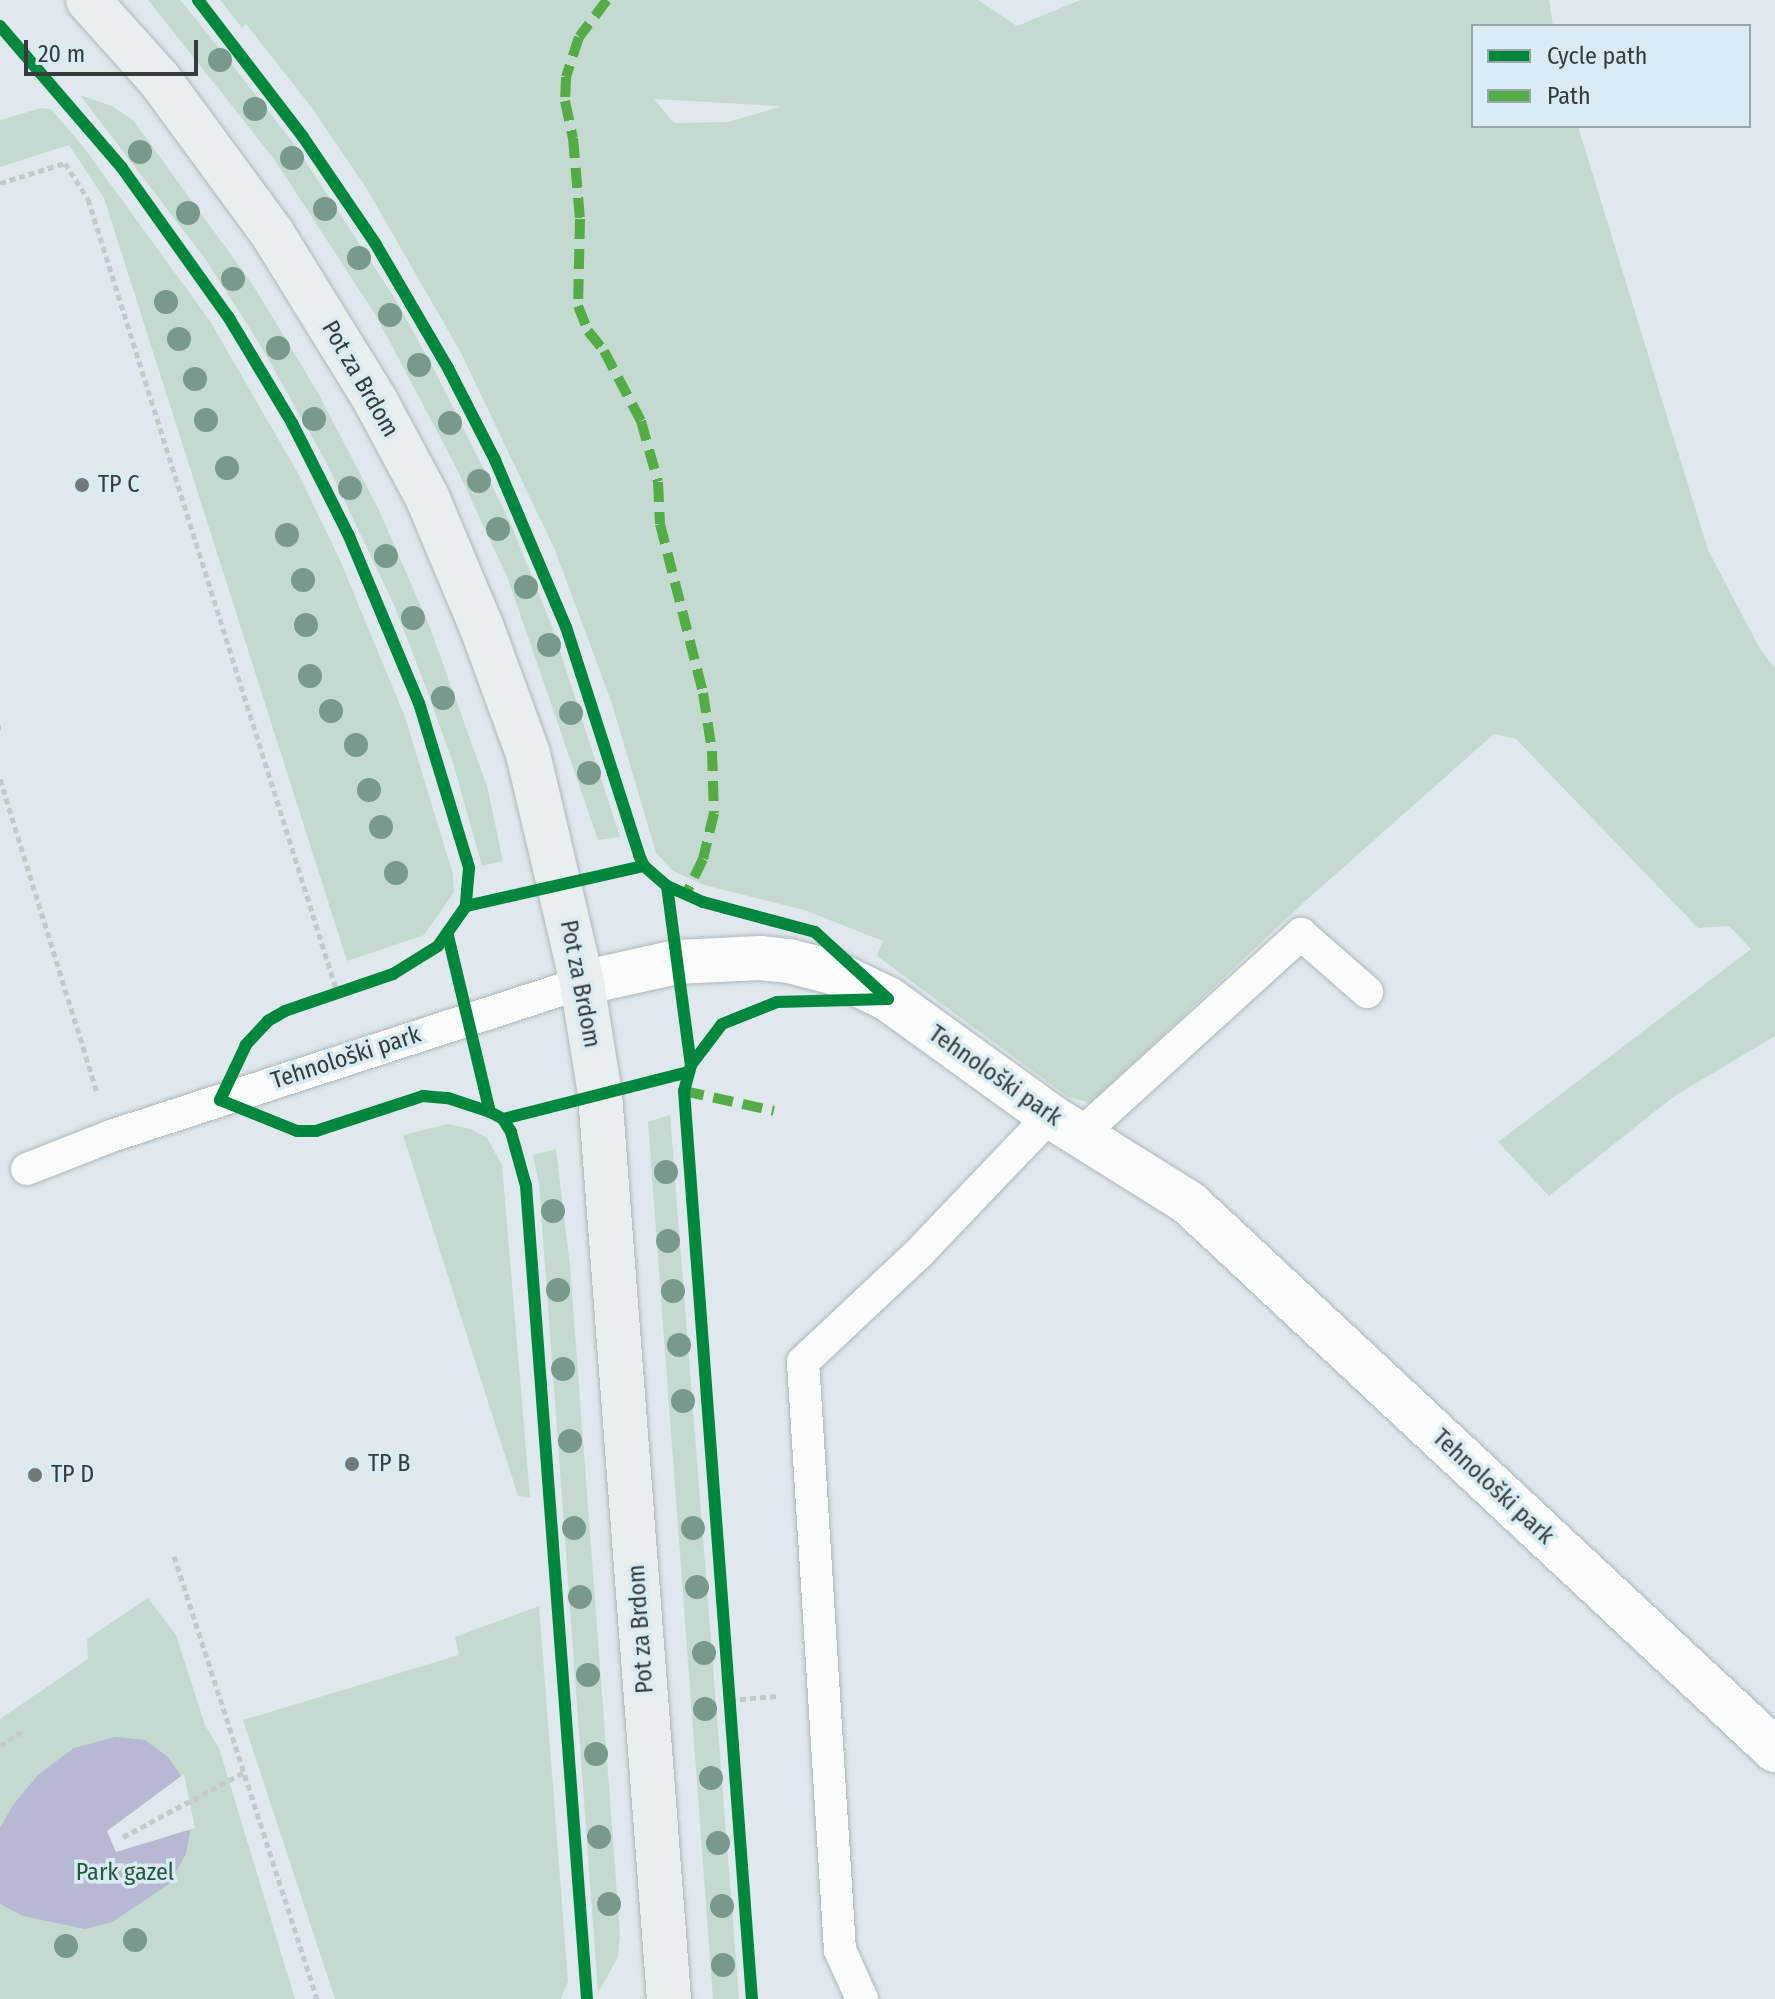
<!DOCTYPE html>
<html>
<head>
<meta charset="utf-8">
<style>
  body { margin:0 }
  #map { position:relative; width:1775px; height:1999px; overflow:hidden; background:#dfe9ed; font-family:"Fira Sans Condensed",sans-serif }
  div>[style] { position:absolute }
  .green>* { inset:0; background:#c4dad0 }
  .water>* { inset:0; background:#b6b9d1 }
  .pier>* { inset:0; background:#dfe9ed }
  .path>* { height:5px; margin-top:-2.5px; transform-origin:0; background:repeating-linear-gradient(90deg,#c5c9ca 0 6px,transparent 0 10px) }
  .roads { filter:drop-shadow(0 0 2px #afb6ba) drop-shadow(0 0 2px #afb6ba) }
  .service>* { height:32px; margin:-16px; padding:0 16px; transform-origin:16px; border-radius:16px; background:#fafcfc }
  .minor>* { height:44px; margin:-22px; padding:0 22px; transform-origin:22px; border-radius:22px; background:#fafcfc }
  .secondary>* { height:44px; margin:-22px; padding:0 22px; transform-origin:22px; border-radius:22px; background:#e9eeef }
  .quiet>* { height:10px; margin-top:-5px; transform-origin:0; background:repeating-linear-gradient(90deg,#54ac46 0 20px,transparent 0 30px) }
  .cycleway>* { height:12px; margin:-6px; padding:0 6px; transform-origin:6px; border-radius:6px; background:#00873e }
  .trees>* { width:24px; height:24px; margin:-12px; border-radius:50%; background:#79998b }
  .dots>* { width:22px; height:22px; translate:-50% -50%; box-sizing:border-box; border:4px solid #d9ecf3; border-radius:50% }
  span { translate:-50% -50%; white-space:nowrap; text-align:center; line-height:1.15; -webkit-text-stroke:7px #d9ecf3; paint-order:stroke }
  .street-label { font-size:24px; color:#343c3e }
  .poi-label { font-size:24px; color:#343c3e }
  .left { translate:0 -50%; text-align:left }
  .park-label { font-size:24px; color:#25583a }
  .legend { position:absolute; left:1471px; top:24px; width:280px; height:104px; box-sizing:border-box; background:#d9ecf3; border:2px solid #97a6ab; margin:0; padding:10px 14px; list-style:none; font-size:24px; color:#343c3e }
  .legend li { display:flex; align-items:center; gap:16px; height:40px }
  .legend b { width:40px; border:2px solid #97a6ab }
  .scale { position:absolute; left:24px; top:40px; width:174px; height:36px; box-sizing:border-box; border:4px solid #343c3e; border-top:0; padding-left:10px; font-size:24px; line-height:28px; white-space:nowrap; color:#343c3e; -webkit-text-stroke:6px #d9ecf3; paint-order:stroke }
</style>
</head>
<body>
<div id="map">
  <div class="green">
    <div style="clip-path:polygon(148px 0,180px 0,196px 19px,295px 145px,394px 297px,435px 371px,510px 522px,553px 629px,620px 837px,598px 840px,508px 579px,458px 471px,375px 314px,274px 159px)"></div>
    <div style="clip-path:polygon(evenodd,220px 0,978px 0,1017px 26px,1080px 0,1549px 0,1553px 26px,1473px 26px,1473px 126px,1578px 126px,1708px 550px,1760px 649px,1775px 668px,1775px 1036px,1673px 1097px,1549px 1196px,1498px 1142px,1751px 949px,1729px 926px,1698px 928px,1516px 739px,1494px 734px,1302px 904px,1091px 1103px,1068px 1097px,877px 956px,883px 941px,804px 910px,704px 885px,673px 871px,656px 853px,612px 704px,555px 550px,461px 353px,367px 189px,312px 108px,246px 24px,242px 28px,220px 0,654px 99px,779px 106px,779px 107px,728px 122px,674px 123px,654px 99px)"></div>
    <div style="clip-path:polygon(80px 95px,112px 106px,133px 120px,253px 285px,317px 391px,378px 508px,429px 625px,487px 786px,503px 861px,482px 866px,453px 763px,425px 685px,394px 605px,326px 462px,262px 348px,206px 260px)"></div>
    <div style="clip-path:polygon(41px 108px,51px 109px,82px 145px,210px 321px,299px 475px,340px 560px,405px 717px,453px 874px,454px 892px,424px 935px,347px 961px,104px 198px,69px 145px,0 167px,0 120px)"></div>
    <div style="clip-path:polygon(670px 1115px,739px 1999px,713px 1999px,648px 1122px)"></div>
    <div style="clip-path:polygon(448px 1124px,471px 1129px,487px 1138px,502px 1165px,530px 1497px,518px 1496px,403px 1135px)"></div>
    <div style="clip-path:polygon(556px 1149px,570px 1266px,620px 1934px,618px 1957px,598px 1993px,539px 1183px,533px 1155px)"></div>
    <div style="clip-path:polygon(148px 1598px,176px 1635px,205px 1725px,219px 1748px,295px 1999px,0 1999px,0 1719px,88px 1659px,87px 1639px)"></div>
    <div style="clip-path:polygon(539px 1606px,568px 1981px,561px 1999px,335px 1999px,243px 1720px,459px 1655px,455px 1637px)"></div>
  </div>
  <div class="water">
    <div style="clip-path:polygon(115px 1737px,145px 1740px,168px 1757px,181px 1776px,192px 1821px,186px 1854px,169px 1884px,112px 1922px,85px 1929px,23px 1916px,0 1904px,0 1828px,13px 1805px,39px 1774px,74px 1748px)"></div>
  </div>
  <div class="pier">
    <div style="clip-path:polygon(184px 1774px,195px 1828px,116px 1852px,107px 1831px)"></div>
  </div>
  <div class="path">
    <div style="left:0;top:183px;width:68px;rotate:-17.1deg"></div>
    <div style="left:65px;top:163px;width:43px;rotate:57.4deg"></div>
    <div style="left:88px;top:199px;width:834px;rotate:72.56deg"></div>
    <div style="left:0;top:727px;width:1px"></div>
    <div style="left:0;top:779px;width:329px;rotate:72.8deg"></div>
    <div style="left:174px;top:1556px;width:466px;rotate:72.1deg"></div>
    <div style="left:730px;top:1700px;width:47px;rotate:-4.9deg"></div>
    <div style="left:0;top:1746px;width:30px;rotate:-33deg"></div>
    <div style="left:123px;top:1837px;width:137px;rotate:-28.2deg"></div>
  </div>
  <div class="roads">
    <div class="service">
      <div style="left:1080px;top:1135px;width:299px;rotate:-42.3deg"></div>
      <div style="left:1301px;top:934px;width:88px;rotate:41.3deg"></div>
      <div style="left:27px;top:1169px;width:90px;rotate:-21.4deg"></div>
      <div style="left:111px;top:1136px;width:495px;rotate:-18deg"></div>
      <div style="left:862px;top:1999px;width:54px;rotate:-114.2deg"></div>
      <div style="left:840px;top:1950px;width:589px;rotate:-93.6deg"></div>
      <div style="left:803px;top:1362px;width:159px;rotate:-43.2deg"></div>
      <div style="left:919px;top:1253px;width:190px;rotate:-46.3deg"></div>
    </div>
    <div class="minor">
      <div style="left:582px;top:983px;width:97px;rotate:-12.5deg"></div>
      <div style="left:677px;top:962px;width:83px;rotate:-2.8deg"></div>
      <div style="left:760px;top:958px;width:29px;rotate:6deg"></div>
      <div style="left:789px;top:961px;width:44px;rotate:14.3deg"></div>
      <div style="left:832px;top:972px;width:62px;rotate:25.7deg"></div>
      <div style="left:888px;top:999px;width:200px;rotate:35.8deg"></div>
      <div style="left:1050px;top:1116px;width:164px;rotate:32deg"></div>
      <div style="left:1189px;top:1203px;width:802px;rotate:43.03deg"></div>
    </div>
    <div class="secondary">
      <div style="left:88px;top:0;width:106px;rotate:48.1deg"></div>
      <div style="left:159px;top:79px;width:191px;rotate:53.7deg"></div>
      <div style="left:272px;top:233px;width:196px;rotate:58.3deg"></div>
      <div style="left:375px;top:400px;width:110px;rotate:61.8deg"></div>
      <div style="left:427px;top:497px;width:142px;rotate:67.2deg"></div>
      <div style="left:482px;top:628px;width:134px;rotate:69.9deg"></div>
      <div style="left:528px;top:754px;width:235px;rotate:76.7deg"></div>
      <div style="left:582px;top:983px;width:112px;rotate:80.8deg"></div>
      <div style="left:600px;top:1094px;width:908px;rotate:85.64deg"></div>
    </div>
  </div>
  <div class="quiet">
    <div style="left:607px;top:0;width:46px;rotate:127.1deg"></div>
    <div style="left:579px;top:37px;width:42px;rotate:108deg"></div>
    <div style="left:566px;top:77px;width:24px;rotate:92deg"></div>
    <div style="left:565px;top:101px;width:38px;rotate:78deg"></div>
    <div style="left:573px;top:138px;width:81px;rotate:85.1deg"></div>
    <div style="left:580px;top:219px;width:87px;rotate:91.3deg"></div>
    <div style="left:578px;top:306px;width:27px;rotate:68deg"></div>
    <div style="left:588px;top:331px;width:26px;rotate:51deg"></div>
    <div style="left:604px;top:351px;width:79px;rotate:62.1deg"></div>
    <div style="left:641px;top:421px;width:63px;rotate:74.4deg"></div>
    <div style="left:658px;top:482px;width:42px;rotate:87.3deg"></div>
    <div style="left:660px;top:524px;width:174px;rotate:75.7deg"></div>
    <div style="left:703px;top:693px;width:59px;rotate:81.2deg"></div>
    <div style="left:712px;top:751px;width:62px;rotate:88.2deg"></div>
    <div style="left:714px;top:813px;width:47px;rotate:103.4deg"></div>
    <div style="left:703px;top:859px;width:41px;rotate:115.9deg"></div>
    <div style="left:684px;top:1091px;width:92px;rotate:12.5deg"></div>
  </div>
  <div class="cycleway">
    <div style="left:198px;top:0;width:173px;rotate:52.5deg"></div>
    <div style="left:303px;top:137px;width:128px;rotate:55.8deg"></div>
    <div style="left:375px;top:243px;width:145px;rotate:59.7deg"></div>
    <div style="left:448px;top:368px;width:103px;rotate:62.9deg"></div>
    <div style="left:495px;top:460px;width:181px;rotate:67deg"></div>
    <div style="left:566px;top:627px;width:239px;rotate:72.2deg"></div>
    <div style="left:639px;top:855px;width:12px;rotate:66deg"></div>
    <div style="left:644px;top:866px;width:30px;rotate:41deg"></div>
    <div style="left:667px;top:886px;width:181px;rotate:82.4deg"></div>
    <div style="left:691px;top:1065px;width:27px;rotate:105deg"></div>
    <div style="left:684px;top:1091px;width:911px;rotate:85.72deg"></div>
    <div style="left:0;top:26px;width:187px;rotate:49.3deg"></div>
    <div style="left:122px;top:168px;width:184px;rotate:54.5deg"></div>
    <div style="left:229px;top:318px;width:122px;rotate:59deg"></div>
    <div style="left:292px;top:423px;width:127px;rotate:63.2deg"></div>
    <div style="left:349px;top:536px;width:181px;rotate:67.3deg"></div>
    <div style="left:419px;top:703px;width:172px;rotate:73.1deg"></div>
    <div style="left:469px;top:868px;width:38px;rotate:95deg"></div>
    <div style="left:466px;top:906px;width:49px;rotate:125deg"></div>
    <div style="left:438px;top:946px;width:53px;rotate:148.1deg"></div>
    <div style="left:393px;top:974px;width:114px;rotate:161.1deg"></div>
    <div style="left:285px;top:1011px;width:20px;rotate:150deg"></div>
    <div style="left:268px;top:1021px;width:33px;rotate:133deg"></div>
    <div style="left:246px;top:1045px;width:61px;rotate:115.3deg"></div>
    <div style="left:220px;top:1100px;width:83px;rotate:21.9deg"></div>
    <div style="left:297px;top:1131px;width:19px"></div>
    <div style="left:316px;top:1131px;width:113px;rotate:-18.1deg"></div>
    <div style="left:423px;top:1096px;width:25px;rotate:5deg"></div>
    <div style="left:448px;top:1098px;width:44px;rotate:18.4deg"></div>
    <div style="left:667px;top:886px;width:39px;rotate:24deg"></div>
    <div style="left:703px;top:902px;width:116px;rotate:15deg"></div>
    <div style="left:815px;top:932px;width:99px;rotate:42.5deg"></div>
    <div style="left:466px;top:906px;width:182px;rotate:-12.7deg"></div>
    <div style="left:448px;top:936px;width:181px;rotate:76.6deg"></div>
    <div style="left:490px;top:1112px;width:15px;rotate:28deg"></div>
    <div style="left:503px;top:1119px;width:15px;rotate:58deg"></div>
    <div style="left:511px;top:1132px;width:56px;rotate:74.5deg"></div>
    <div style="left:526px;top:1186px;width:815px;rotate:85.71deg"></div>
    <div style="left:691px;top:1065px;width:51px;rotate:-52.9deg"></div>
    <div style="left:722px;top:1024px;width:59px;rotate:-21.8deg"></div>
    <div style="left:777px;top:1002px;width:111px;rotate:-1.5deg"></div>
    <div style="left:503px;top:1119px;width:192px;rotate:-14.2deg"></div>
  </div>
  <div class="trees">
    <div style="left:220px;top:60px"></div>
    <div style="left:255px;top:109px"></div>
    <div style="left:140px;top:152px"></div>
    <div style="left:292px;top:158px"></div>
    <div style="left:325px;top:209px"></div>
    <div style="left:188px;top:213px"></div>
    <div style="left:359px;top:258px"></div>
    <div style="left:233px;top:279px"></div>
    <div style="left:166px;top:302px"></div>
    <div style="left:390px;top:315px"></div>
    <div style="left:179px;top:339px"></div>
    <div style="left:278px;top:348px"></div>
    <div style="left:419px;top:365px"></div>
    <div style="left:195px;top:379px"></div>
    <div style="left:314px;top:419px"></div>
    <div style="left:206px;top:420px"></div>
    <div style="left:450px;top:423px"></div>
    <div style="left:227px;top:468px"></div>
    <div style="left:479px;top:481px"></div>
    <div style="left:350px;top:488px"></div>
    <div style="left:498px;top:529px"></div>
    <div style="left:287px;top:535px"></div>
    <div style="left:386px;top:556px"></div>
    <div style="left:303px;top:580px"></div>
    <div style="left:526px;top:587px"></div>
    <div style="left:413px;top:618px"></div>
    <div style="left:306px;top:625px"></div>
    <div style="left:549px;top:645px"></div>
    <div style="left:310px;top:676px"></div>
    <div style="left:443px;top:698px"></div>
    <div style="left:331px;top:711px"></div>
    <div style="left:571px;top:713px"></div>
    <div style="left:356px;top:745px"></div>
    <div style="left:589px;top:773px"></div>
    <div style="left:369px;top:790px"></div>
    <div style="left:381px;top:827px"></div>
    <div style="left:396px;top:873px"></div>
    <div style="left:666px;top:1172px"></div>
    <div style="left:553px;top:1211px"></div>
    <div style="left:668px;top:1241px"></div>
    <div style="left:558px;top:1290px"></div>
    <div style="left:673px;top:1291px"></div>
    <div style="left:679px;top:1345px"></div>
    <div style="left:563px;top:1369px"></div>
    <div style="left:683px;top:1401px"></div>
    <div style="left:570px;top:1441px"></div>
    <div style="left:574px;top:1528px"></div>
    <div style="left:693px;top:1528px"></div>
    <div style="left:697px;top:1587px"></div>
    <div style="left:580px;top:1597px"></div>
    <div style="left:704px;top:1653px"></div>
    <div style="left:588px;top:1675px"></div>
    <div style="left:705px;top:1709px"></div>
    <div style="left:596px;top:1754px"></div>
    <div style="left:711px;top:1778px"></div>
    <div style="left:599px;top:1837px"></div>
    <div style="left:718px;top:1843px"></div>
    <div style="left:609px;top:1904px"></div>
    <div style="left:722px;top:1906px"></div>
    <div style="left:135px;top:1940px"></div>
    <div style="left:66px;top:1946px"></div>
    <div style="left:723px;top:1965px"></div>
  </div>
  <div class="dots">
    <div style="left:82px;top:485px;background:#70797b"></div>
    <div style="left:352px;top:1464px;background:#70797b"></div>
    <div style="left:35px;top:1475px;background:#70797b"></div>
  </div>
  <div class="street-label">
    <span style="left:360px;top:379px;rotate:60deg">Pot za Brdom</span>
    <span style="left:580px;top:984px;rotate:79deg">Pot za Brdom</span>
    <span style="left:346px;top:1058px;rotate:-18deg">Tehnološki park</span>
    <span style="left:995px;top:1076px;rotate:35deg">Tehnološki park</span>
    <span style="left:1493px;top:1487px;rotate:43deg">Tehnološki park</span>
    <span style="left:641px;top:1629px;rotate:-94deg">Pot za Brdom</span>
  </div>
  <div class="poi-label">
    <span class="left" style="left:98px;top:485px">TP C</span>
    <span class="left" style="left:368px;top:1464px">TP B</span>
    <span class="left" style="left:51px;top:1475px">TP D</span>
  </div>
  <div class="park-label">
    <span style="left:125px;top:1873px">Park gazel</span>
  </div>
  <ul class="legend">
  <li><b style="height:10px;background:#00873e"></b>Cycle path</li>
  <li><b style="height:10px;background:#54ac46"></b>Path</li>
  </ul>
  <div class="scale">20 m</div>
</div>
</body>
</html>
